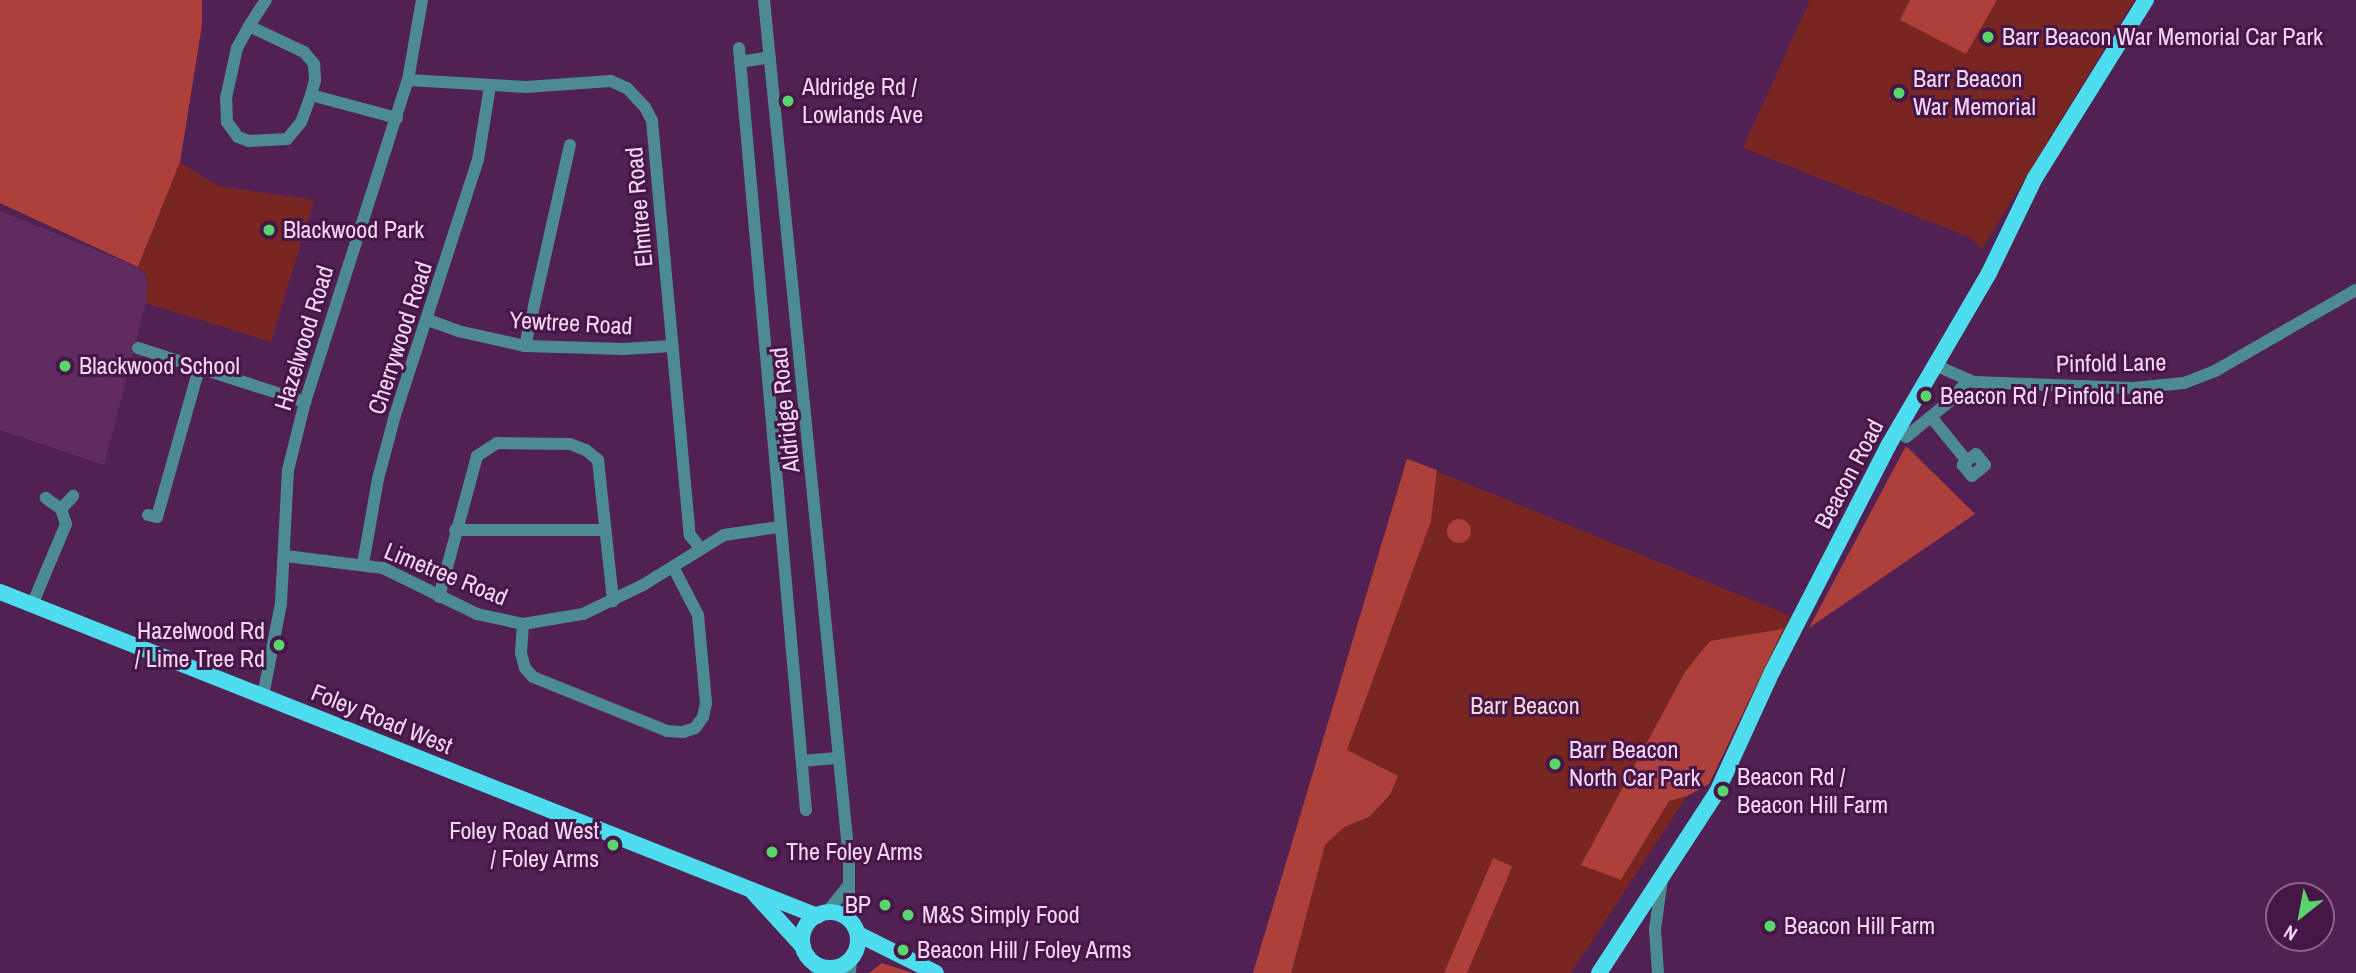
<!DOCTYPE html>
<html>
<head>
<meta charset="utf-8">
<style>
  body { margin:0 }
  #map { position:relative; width:2356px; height:973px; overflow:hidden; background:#522153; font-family:"Archivo Narrow",sans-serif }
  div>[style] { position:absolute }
  .built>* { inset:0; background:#602b61 }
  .green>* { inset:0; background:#792521 }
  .forest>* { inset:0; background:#ad403a; transform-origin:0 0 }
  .round { border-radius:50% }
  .minor>* { height:12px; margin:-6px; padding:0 6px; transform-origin:6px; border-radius:6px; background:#4d8b93 }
  .major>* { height:16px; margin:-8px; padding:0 8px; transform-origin:8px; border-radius:8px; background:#4dddef }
  .major>.ring { margin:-8px; padding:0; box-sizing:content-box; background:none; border:16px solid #4dddef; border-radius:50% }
  .dots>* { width:19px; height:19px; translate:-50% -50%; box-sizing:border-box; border:4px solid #461647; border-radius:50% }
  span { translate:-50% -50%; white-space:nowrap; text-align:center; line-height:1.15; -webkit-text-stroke:6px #461647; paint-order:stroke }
  .poi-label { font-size:24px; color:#f5d7f4 }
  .left { translate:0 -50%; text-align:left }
  .right { translate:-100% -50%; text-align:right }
  .street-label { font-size:24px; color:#f5d7f4 }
  .park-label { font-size:24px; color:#f8d9d5 }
  .north { position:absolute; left:2265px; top:882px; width:70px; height:70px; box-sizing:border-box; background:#461647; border:2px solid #8c638c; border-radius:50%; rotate:211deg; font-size:19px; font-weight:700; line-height:28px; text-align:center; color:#f5d7f4 }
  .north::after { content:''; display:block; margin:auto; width:24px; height:32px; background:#5ad56e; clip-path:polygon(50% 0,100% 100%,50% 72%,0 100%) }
</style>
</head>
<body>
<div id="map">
  <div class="built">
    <div style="clip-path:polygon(0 211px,138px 267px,146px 276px,149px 291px,104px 465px,0 430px)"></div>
  </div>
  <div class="green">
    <div style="clip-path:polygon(1810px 0,2134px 0,1982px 249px,1969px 237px,1743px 148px)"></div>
    <div style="clip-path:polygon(180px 162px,218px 186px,314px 200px,271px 342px,146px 303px,147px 276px,138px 267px)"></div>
    <div style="clip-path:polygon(1407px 459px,1791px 616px,1709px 784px,1687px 796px,1571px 973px,1253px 973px)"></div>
  </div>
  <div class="forest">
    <div style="clip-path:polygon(0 0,202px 0,202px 25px,180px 162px,138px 267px,0 203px)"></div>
    <div style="clip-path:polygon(1910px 0,1997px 0,1966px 54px,1900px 20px)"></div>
    <div style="clip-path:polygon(1906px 446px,1975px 514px,1809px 628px)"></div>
    <div style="clip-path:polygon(1407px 459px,1437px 470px,1431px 521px,1347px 750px,1398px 776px,1390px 795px,1369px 817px,1344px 827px,1325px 845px,1291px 973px,1253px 973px)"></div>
    <div class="round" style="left:1447px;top:519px;width:24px;height:24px"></div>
    <div style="clip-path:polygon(1783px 629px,1709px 784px,1687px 796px,1669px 801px,1621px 880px,1581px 865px,1685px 672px,1710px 641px)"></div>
    <div style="left:1493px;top:858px;width:21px;height:126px;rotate:23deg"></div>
    <div style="clip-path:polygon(882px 963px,913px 973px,914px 973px,869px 973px)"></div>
  </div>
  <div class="minor">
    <div style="left:764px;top:0;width:863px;rotate:84.35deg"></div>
    <div style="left:849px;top:859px;width:54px;rotate:90deg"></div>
    <div style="left:849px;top:913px;width:13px;rotate:67deg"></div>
    <div style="left:249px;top:26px;width:61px;rotate:25.3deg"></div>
    <div style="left:304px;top:52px;width:16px;rotate:50deg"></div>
    <div style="left:314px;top:64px;width:16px;rotate:86deg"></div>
    <div style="left:315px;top:80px;width:16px;rotate:105deg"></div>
    <div style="left:311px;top:95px;width:29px;rotate:110deg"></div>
    <div style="left:301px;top:122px;width:22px;rotate:129deg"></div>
    <div style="left:287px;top:139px;width:38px;rotate:177deg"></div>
    <div style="left:249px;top:141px;width:12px;rotate:-160deg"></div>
    <div style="left:238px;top:137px;width:19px;rotate:-126deg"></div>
    <div style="left:227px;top:122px;width:24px;rotate:-92deg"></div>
    <div style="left:226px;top:98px;width:51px;rotate:-77.6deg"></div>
    <div style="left:237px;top:48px;width:25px;rotate:-61deg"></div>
    <div style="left:249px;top:26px;width:31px;rotate:-57deg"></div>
    <div style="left:739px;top:48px;width:765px;rotate:84.98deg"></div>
    <div style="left:740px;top:62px;width:30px;rotate:-9deg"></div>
    <div style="left:408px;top:80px;width:118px;rotate:3.4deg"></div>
    <div style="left:526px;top:87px;width:85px;rotate:-4deg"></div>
    <div style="left:611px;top:81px;width:17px;rotate:24deg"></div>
    <div style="left:627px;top:88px;width:26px;rotate:47deg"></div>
    <div style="left:645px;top:107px;width:16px;rotate:63deg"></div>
    <div style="left:652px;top:121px;width:416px;rotate:84.8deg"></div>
    <div style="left:690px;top:535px;width:16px;rotate:52deg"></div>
    <div style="left:311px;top:95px;width:89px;rotate:15deg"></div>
    <div style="left:428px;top:320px;width:32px;rotate:20deg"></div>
    <div style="left:458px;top:331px;width:69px;rotate:12.6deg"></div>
    <div style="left:525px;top:346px;width:98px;rotate:1.8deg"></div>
    <div style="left:623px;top:349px;width:49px;rotate:-3.5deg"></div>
    <div style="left:525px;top:346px;width:206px;rotate:-77.4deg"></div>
    <div style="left:138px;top:348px;width:176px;rotate:17.9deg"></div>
    <div style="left:1937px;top:366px;width:40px;rotate:23.4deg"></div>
    <div style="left:1974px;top:382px;width:159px;rotate:2.2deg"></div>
    <div style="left:2133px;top:388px;width:51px;rotate:-5.6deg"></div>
    <div style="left:2184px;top:383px;width:33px;rotate:-21deg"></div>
    <div style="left:2215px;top:371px;width:163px;rotate:-29.9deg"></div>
    <div style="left:1932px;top:418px;width:55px;rotate:50.9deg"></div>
    <div style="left:1967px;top:461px;width:6px;rotate:135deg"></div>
    <div style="left:1963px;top:465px;width:14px;rotate:51deg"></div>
    <div style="left:1972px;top:476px;width:17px;rotate:-40deg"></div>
    <div style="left:1985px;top:465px;width:14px;rotate:-129deg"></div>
    <div style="left:1976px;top:454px;width:11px;rotate:142deg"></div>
    <div style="left:1906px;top:437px;width:57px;rotate:-39.3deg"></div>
    <div style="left:1950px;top:401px;width:28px;rotate:-49deg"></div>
    <div style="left:61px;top:509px;width:18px;rotate:-47deg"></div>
    <div style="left:148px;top:515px;width:9px;rotate:13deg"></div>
    <div style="left:157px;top:517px;width:154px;rotate:-74.2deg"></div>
    <div style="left:455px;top:530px;width:150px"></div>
    <div style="left:286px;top:556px;width:98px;rotate:7.1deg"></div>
    <div style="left:383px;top:568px;width:105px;rotate:26.1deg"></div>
    <div style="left:477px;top:614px;width:47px;rotate:12.3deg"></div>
    <div style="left:523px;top:624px;width:61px;rotate:-9.5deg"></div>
    <div style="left:583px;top:614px;width:67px;rotate:-25.8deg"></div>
    <div style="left:643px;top:585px;width:95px;rotate:-31.7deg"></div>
    <div style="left:724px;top:535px;width:56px;rotate:-8.3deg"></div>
    <div style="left:363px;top:564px;width:86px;rotate:-80deg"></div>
    <div style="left:378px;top:479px;width:66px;rotate:-75.1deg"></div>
    <div style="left:395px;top:415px;width:268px;rotate:-72deg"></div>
    <div style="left:478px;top:160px;width:75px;rotate:-80.8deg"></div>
    <div style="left:439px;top:597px;width:146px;rotate:-74.9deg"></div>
    <div style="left:477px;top:456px;width:24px;rotate:-33deg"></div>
    <div style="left:497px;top:443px;width:73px;rotate:0.8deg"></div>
    <div style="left:570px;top:444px;width:17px;rotate:21deg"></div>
    <div style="left:586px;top:450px;width:16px;rotate:40deg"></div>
    <div style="left:598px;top:460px;width:142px;rotate:83.9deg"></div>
    <div style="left:32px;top:605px;width:88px;rotate:-67.2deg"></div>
    <div style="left:66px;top:524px;width:16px;rotate:-108deg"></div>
    <div style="left:61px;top:509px;width:19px;rotate:-144deg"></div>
    <div style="left:523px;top:624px;width:29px;rotate:94deg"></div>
    <div style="left:521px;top:653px;width:16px;rotate:75deg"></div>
    <div style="left:525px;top:668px;width:12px;rotate:48deg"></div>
    <div style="left:533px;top:677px;width:144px;rotate:21.9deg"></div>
    <div style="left:667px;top:731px;width:16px;rotate:4deg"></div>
    <div style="left:683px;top:732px;width:13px;rotate:-18deg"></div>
    <div style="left:695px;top:728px;width:14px;rotate:-54deg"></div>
    <div style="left:703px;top:717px;width:14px;rotate:-78deg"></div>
    <div style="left:706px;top:703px;width:88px;rotate:-95.2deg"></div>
    <div style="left:698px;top:615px;width:54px;rotate:-117.5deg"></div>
    <div style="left:263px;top:696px;width:95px;rotate:-79deg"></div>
    <div style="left:281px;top:603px;width:133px;rotate:-87deg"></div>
    <div style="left:288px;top:470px;width:70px;rotate:-76deg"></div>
    <div style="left:305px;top:402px;width:338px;rotate:-72.3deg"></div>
    <div style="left:408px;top:80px;width:81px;rotate:-80.1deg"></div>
    <div style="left:802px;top:761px;width:37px;rotate:-5deg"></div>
    <div style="left:827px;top:912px;width:33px;rotate:-51deg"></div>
    <div style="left:812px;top:962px;width:13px;rotate:58deg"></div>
    <div style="left:850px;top:973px;width:13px;rotate:-86deg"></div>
    <div style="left:1658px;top:973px;width:44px;rotate:-93.9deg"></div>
    <div style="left:1655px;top:929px;width:50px;rotate:-82deg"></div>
  </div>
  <div class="major">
    <div style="left:0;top:592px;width:879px;rotate:21.63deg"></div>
    <div style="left:753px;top:892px;width:74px;rotate:47.7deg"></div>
    <div class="ring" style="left:802px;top:912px;width:40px;height:40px"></div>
    <div style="left:858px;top:934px;width:87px;rotate:26.6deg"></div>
    <div style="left:1599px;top:973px;width:216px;rotate:-56.9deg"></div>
    <div style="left:1717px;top:792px;width:132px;rotate:-65.4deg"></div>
    <div style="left:1772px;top:672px;width:254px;rotate:-62.8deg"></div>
    <div style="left:1888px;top:446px;width:200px;rotate:-59.7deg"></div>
    <div style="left:1989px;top:273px;width:106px;rotate:-64.2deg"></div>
    <div style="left:2035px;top:178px;width:210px;rotate:-58.1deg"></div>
  </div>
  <div class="dots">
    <div style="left:1988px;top:37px;background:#5ad56e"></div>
    <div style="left:1899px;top:93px;background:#5ad56e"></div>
    <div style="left:788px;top:101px;background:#5ad56e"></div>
    <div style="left:269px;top:230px;background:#5ad56e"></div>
    <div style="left:65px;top:366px;background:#5ad56e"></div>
    <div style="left:1926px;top:396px;background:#5ad56e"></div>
    <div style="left:279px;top:645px;background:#5ad56e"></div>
    <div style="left:1555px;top:764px;background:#5ad56e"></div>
    <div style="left:1723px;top:791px;background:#5ad56e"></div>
    <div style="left:613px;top:845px;background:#5ad56e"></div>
    <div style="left:772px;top:852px;background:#5ad56e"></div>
    <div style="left:885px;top:905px;background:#5ad56e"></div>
    <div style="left:908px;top:915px;background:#5ad56e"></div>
    <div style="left:1770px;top:926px;background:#5ad56e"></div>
    <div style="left:903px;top:950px;background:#5ad56e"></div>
  </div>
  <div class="poi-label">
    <span class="left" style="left:2002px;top:37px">Barr Beacon War Memorial Car Park</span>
    <span class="left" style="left:1913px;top:93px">Barr Beacon<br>War Memorial</span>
    <span class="left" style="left:802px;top:101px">Aldridge Rd /<br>Lowlands Ave</span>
    <span class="left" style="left:283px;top:230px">Blackwood Park</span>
    <span class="left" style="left:79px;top:366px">Blackwood School</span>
    <span class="left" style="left:1940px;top:396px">Beacon Rd / Pinfold Lane</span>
    <span class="right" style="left:265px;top:645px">Hazelwood Rd<br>/ Lime Tree Rd</span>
    <span class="left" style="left:1569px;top:764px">Barr Beacon<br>North Car Park</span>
    <span class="left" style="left:1737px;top:791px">Beacon Rd /<br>Beacon Hill Farm</span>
    <span class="right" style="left:599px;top:845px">Foley Road West<br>/ Foley Arms</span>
    <span class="left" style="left:786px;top:852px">The Foley Arms</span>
    <span class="right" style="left:871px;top:905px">BP</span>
    <span class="left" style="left:922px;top:915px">M&amp;S Simply Food</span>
    <span class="left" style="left:1784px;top:926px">Beacon Hill Farm</span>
    <span class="left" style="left:917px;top:950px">Beacon Hill / Foley Arms</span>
  </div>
  <div class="street-label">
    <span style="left:639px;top:207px;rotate:-95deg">Elmtree Road</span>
    <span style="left:571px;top:323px;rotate:3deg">Yewtree Road</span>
    <span style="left:304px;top:338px;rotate:-73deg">Hazelwood Road</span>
    <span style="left:400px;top:338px;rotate:-72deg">Cherrywood Road</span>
    <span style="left:2111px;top:363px;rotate:-1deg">Pinfold Lane</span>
    <span style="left:785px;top:410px;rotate:-96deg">Aldridge Road</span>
    <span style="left:1849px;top:474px;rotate:-62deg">Beacon Road</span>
    <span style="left:446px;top:574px;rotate:22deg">Limetree Road</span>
    <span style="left:382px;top:719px;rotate:22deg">Foley Road West</span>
  </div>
  <div class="park-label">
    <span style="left:1525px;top:706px">Barr Beacon</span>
  </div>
  <div class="north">N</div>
</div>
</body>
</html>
